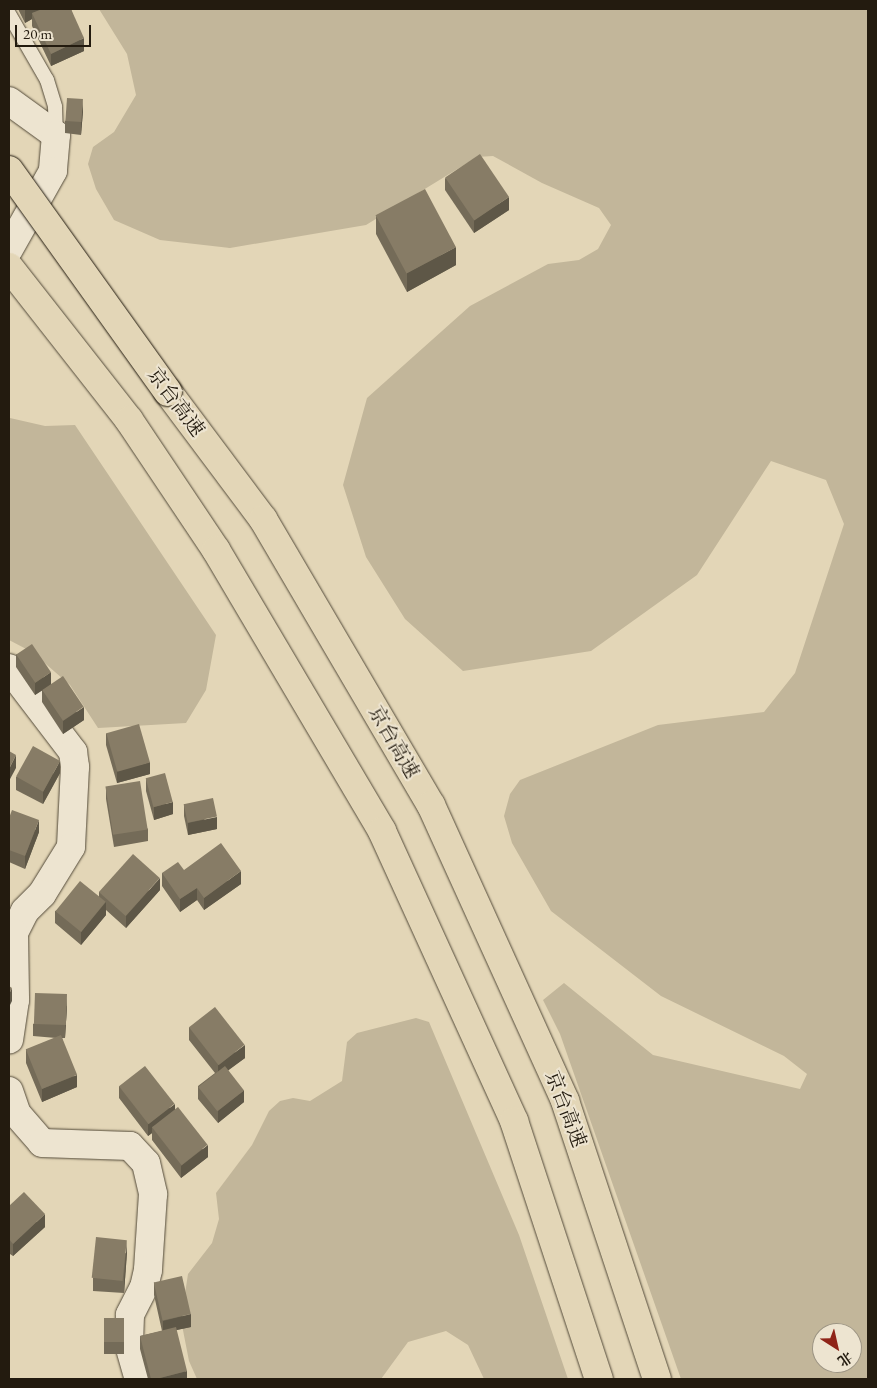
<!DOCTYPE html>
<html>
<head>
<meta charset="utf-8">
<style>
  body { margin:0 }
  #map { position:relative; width:877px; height:1388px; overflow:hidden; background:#e3d6b7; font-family:"EB Garamond","Noto Serif SC",serif }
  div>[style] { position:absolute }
  .green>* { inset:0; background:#c2b69a }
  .roads { filter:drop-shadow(0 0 1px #534a39) drop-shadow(0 0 1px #534a39) }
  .lane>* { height:14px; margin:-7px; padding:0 7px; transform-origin:7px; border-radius:7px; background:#ede4d0 }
  .street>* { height:28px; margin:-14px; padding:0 14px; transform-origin:14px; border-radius:14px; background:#ede4d0 }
  .highway>* { height:28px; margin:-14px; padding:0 14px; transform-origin:14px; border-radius:14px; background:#e3d6b7 }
  .bridges { filter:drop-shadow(0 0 1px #231b0f) drop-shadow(0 0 1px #231b0f) }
  .highway-bridge>* { height:28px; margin:-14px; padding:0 14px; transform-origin:14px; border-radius:14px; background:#e3d6b7 }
  .wall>* { inset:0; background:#746b58; transform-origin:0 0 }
  .shaded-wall>* { inset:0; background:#5e5747 }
  .building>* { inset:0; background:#877c66; transform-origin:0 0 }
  span { translate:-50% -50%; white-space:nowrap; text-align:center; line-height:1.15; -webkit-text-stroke:4px #ede4d0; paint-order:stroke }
  .street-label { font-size:20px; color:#231b0f }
  .frame { position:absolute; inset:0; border:10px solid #231b0f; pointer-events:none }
  .north { position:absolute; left:812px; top:1323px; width:50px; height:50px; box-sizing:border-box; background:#ede4d0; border:1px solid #9c9483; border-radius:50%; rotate:145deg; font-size:14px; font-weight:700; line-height:20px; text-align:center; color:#231b0f }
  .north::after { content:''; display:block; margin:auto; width:18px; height:22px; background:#8f2418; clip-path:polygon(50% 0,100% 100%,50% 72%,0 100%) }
  .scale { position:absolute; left:15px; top:25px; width:76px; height:22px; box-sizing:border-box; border:2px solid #231b0f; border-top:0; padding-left:6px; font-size:15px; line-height:18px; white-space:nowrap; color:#231b0f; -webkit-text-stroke:4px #ede4d0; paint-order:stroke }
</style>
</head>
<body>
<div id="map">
  <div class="green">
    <div style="clip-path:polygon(evenodd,99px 9px,868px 9px,868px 1379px,681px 1379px,560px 1034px,543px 1000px,564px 983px,653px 1055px,800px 1089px,807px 1074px,784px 1056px,661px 996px,551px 911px,512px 843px,504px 816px,510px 794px,520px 780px,658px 725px,764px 712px,795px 673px,844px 524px,826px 480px,771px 461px,697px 575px,591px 651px,463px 671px,405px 619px,366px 557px,343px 485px,367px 398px,470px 306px,548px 264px,579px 260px,598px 249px,611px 225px,599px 208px,542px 183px,493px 156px,477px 157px,366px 225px,230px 248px,160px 240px,114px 220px,96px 189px,88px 164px,93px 147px,114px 132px,136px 95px,127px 54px,99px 9px,822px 1333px,852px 1333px,852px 1363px,822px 1363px,822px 1333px)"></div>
    <div style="clip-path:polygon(10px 418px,45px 426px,75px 425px,216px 635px,206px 690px,186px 723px,98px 728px,70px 685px,32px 652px,9px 640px)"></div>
    <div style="clip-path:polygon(416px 1018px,429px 1022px,519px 1235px,568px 1379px,484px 1379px,468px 1345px,446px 1331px,408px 1342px,381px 1379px,197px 1379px,189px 1361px,181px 1320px,188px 1274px,212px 1243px,219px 1219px,216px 1193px,252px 1145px,269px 1111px,280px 1101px,293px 1098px,310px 1101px,342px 1081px,347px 1042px,357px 1033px)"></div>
  </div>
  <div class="roads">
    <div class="lane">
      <div style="left:9px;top:14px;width:76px;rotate:60.1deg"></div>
      <div style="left:47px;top:80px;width:28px;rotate:73deg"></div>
      <div style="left:55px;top:107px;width:28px;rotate:88deg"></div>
    </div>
    <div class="street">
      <div style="left:9px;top:101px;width:58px;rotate:35.9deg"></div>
      <div style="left:56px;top:135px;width:36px;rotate:95deg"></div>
      <div style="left:53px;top:171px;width:90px;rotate:119.4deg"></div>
      <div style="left:9px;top:668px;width:106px;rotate:52.7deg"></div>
      <div style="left:73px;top:752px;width:15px;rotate:82deg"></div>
      <div style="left:75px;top:767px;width:80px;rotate:92.9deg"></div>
      <div style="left:71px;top:847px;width:55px;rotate:121.7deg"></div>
      <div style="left:42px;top:894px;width:24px;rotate:135deg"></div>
      <div style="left:25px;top:911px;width:25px;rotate:117deg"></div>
      <div style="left:14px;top:933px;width:67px;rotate:89.1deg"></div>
      <div style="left:15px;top:1000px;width:40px;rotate:98.5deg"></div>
      <div style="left:9px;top:1091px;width:24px;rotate:71deg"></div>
      <div style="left:17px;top:1114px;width:38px;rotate:49deg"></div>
      <div style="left:42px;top:1143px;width:88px;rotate:2deg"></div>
      <div style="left:130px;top:1146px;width:23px;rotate:47deg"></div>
      <div style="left:146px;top:1163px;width:32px;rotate:77deg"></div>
      <div style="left:153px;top:1194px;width:76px;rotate:93.8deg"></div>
      <div style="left:148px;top:1270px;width:17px;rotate:103deg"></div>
      <div style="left:144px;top:1287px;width:31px;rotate:117deg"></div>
      <div style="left:130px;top:1315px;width:30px;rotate:92deg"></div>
      <div style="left:129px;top:1345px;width:35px;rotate:74deg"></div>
    </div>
    <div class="highway">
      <div style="left:9px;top:267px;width:194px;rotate:51.9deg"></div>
      <div style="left:129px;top:420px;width:156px;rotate:56.2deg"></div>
      <div style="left:216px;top:550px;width:326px;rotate:59.4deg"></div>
      <div style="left:382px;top:831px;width:319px;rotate:65.5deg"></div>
      <div style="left:514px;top:1121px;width:272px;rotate:71.8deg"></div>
      <div style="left:168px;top:392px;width:159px;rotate:53.2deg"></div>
      <div style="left:263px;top:519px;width:332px;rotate:59.6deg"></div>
      <div style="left:431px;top:805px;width:325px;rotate:65.6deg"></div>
      <div style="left:565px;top:1101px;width:293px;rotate:71.7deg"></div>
    </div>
  </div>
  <div class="bridges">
    <div class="highway-bridge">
      <div style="left:9px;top:170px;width:273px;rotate:54.4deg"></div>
    </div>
  </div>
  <div class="wall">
    <div style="clip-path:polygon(18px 9px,71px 9px,84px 51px,51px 66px,32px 26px,32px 19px,25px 23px)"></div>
    <div style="clip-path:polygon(83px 111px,81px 135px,65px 133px,65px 121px)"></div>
    <div style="clip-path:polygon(445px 178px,509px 210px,474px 233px,445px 190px)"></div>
    <div style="clip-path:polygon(376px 216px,456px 265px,407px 292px,376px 234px)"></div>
    <div style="clip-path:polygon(16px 654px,51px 684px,84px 720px,63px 734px,42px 702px,42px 690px,35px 695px,16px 667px)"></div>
    <div style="clip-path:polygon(106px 733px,150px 774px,117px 783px,106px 745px)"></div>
    <div style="clip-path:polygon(60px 773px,43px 804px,16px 790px,16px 777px)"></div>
    <div style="clip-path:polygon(146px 779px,173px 814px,154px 820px,146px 791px)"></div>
    <div style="clip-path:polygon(106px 787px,148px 829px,148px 841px,114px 847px,106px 799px)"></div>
    <div style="clip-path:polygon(184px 804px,217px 829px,188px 835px,184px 816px)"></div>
    <div style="clip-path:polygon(9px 818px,39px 832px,25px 869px,9px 862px)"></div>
    <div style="clip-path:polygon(184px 870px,241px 884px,204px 910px,197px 900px,180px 912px,162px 886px,162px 873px)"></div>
    <div style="clip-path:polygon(160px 890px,126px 928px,106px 910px,106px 915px,81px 945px,55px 923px,55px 911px,99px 897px,99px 892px)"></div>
    <div style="clip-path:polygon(67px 1006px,65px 1038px,62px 1038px,77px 1087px,42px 1102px,26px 1063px,26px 1050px,56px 1038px,33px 1036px,33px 1024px)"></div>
    <div style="clip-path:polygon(189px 1027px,245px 1058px,228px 1070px,244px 1102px,218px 1123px,198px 1099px,198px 1086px,215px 1073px,189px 1040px)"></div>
    <div style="clip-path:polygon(119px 1086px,175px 1110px,208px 1157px,181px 1178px,152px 1140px,152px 1133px,148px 1136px,119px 1098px)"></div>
    <div style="clip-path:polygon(9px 1206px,45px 1227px,13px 1256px,10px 1254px,10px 1260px,9px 1262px)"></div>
    <div style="clip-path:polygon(127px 1252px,124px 1293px,93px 1291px,93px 1278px)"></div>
    <div style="clip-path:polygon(154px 1282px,191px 1327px,176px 1330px,187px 1379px,148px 1379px,140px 1349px,140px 1336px,162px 1331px,154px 1295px)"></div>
    <div style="left:104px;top:1318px;width:20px;height:36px"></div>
  </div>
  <div class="shaded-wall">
    <div style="clip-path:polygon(28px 9px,54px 9px,32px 13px,32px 19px,25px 23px,25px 10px)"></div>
    <div style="clip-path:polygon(84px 38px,84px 51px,51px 66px,51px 54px)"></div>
    <div style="clip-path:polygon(83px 99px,83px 111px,81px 135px,81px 122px)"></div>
    <div style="clip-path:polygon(509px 197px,509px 210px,474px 233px,474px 220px)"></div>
    <div style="clip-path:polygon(456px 247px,456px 265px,407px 292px,407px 273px)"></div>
    <div style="clip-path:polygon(51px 672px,51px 685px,35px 695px,35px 683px)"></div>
    <div style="clip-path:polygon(84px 707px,84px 720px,63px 734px,63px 721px)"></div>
    <div style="clip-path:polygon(16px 755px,16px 768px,9px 781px,9px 769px)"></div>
    <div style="clip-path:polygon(60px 761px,60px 773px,43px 804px,43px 792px)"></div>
    <div style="clip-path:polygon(150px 762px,150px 774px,117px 783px,117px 771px)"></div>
    <div style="clip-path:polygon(173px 802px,173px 814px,154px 820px,154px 807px)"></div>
    <div style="clip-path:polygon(217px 817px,217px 829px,188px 835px,188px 823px)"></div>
    <div style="clip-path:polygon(39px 820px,39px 832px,25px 869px,25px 856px)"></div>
    <div style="clip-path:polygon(241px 871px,241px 884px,204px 910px,204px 898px)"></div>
    <div style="clip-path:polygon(160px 878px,160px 890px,126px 928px,126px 916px)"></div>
    <div style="clip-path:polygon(197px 888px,197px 900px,180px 912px,180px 899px)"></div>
    <div style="clip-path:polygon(106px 902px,106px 915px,81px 945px,81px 932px)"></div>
    <div style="clip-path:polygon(12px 988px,12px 1001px,9px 1007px,9px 994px)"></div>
    <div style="clip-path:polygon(67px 994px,67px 1006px,65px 1038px,65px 1026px)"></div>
    <div style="clip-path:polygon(245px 1045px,245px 1058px,218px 1078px,218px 1065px)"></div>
    <div style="clip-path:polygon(77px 1075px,77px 1087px,42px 1102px,42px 1089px)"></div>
    <div style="clip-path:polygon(244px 1090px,244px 1102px,218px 1123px,218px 1111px)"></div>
    <div style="clip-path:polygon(175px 1104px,175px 1116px,152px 1127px,152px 1133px,148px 1136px,148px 1124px)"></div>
    <div style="clip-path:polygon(208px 1145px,208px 1157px,181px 1178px,181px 1166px)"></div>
    <div style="clip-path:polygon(45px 1214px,45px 1227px,13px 1256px,13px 1244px)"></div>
    <div style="clip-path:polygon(127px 1240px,127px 1252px,124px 1293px,124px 1280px)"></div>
    <div style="clip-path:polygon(10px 1248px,10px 1260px,9px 1262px,9px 1250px)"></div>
    <div style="clip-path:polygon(191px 1314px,191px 1327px,163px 1333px,163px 1321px)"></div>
    <div style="clip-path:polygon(187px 1371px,187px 1379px,156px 1379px)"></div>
  </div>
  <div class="building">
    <div style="clip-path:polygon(42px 9px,71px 9px,84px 38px,51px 54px,32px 13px)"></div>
    <div style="left:67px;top:98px;width:16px;height:23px;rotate:4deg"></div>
    <div style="left:480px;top:154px;width:52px;height:42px;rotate:56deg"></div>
    <div style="left:425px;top:189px;width:66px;height:56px;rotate:62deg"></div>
    <div style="left:32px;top:644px;width:34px;height:19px;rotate:56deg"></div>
    <div style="left:63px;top:676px;width:37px;height:25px;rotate:56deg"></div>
    <div style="left:139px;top:724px;width:40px;height:34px;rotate:74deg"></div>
    <div style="left:33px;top:746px;width:31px;height:35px;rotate:29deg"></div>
    <div style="clip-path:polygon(9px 751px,16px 755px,9px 769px)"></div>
    <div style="left:165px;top:773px;width:30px;height:20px;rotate:75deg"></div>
    <div style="left:140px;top:781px;width:49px;height:35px;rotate:81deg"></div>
    <div style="left:213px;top:798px;width:19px;height:30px;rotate:78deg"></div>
    <div style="clip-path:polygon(12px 810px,39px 820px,25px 856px,9px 850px,9px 818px)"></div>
    <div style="clip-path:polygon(221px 843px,241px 871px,204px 898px,197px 888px,180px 899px,162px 873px,178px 862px,184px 870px)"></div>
    <div style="left:133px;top:854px;width:36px;height:51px;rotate:42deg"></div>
    <div style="left:80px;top:881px;width:33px;height:39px;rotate:39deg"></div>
    <div style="clip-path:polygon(9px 986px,12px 988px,9px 994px)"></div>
    <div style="left:35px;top:993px;width:32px;height:31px;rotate:2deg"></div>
    <div style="left:215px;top:1007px;width:48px;height:33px;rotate:52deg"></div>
    <div style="left:61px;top:1035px;width:43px;height:38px;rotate:68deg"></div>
    <div style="left:145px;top:1066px;width:48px;height:33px;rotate:52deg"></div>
    <div style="left:225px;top:1066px;width:31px;height:34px;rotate:52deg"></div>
    <div style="left:178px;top:1107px;width:48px;height:33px;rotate:52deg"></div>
    <div style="clip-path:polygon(24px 1192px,45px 1214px,13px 1244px,9px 1239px,9px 1206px)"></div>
    <div style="left:96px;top:1237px;width:31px;height:41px;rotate:6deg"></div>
    <div style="left:182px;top:1276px;width:39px;height:29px;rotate:77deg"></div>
    <div style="left:104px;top:1318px;width:20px;height:24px"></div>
    <div style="clip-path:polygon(176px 1327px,187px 1371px,156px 1379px,151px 1379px,140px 1336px)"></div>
  </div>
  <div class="street-label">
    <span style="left:176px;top:402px;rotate:53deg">京台高速</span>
    <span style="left:394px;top:742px;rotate:60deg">京台高速</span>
    <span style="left:566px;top:1109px;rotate:69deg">京台高速</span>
  </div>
  <div class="frame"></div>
  <div class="north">北</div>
  <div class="scale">20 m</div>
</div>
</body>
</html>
